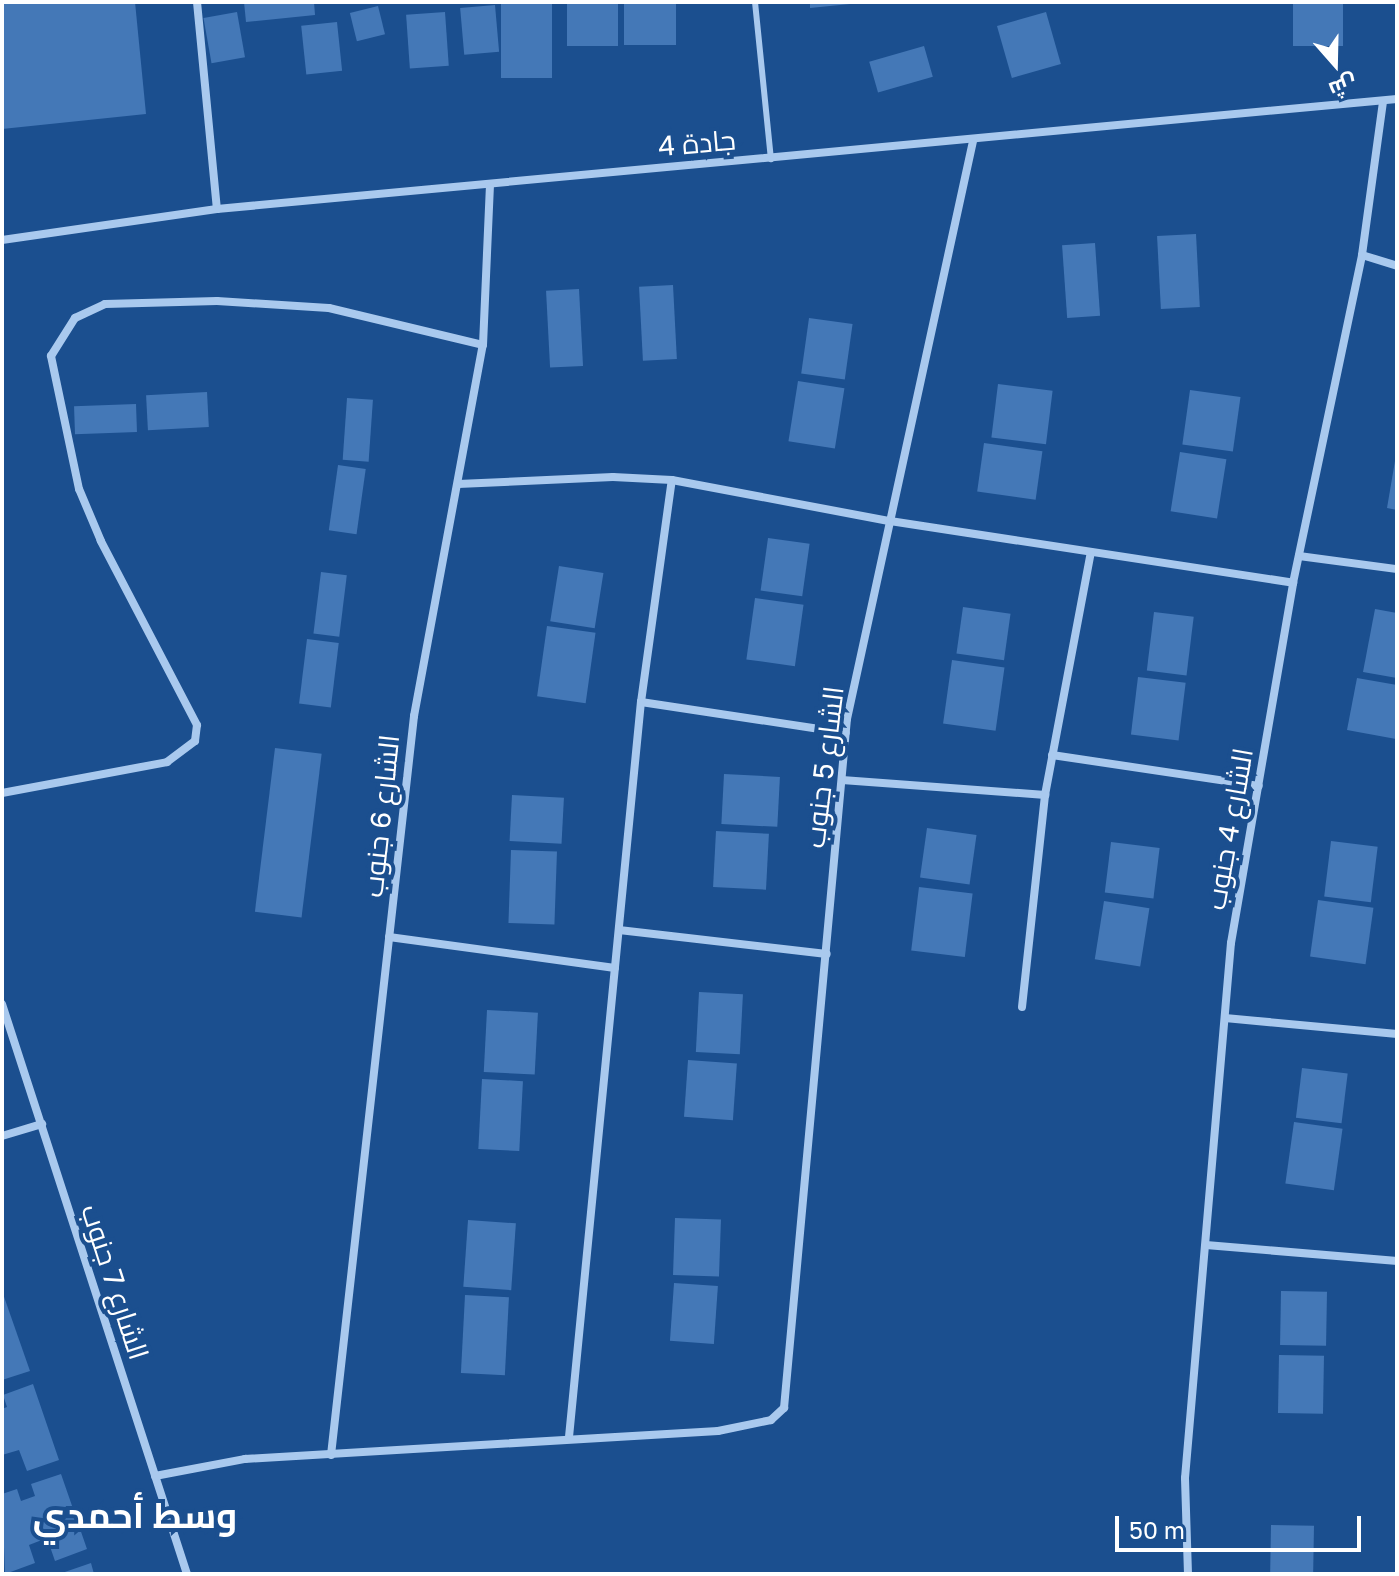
<!DOCTYPE html>
<html>
<head>
<meta charset="utf-8">
<style>
  body { margin:0 }
  #map { position:relative; width:1399px; height:1576px; overflow:hidden; background:#1b4f8f; font-family:"Golos Text",Cairo,sans-serif }
  div>[style] { position:absolute }
  .building>* { inset:0; background:#4478b7; transform-origin:0 0 }
  .lane>* { height:6px; margin:-3px; padding:0 3px; transform-origin:3px; border-radius:3px; background:#a9c9ee }
  .street>* { height:8px; margin:-4px; padding:0 4px; transform-origin:4px; border-radius:4px; background:#a9c9ee }
  span { translate:-50% -50%; white-space:nowrap; text-align:center; line-height:1.15; -webkit-text-stroke:8px #1b4f8f; paint-order:stroke }
  .street-label { font-size:28px; color:#fff }
  .district-label { font-size:36px; color:#fff; font-weight:700 }
  .frame { position:absolute; inset:0; border:4px solid #fff; pointer-events:none }
  .north { position:absolute; left:1295px; top:24px; width:80px; height:80px; -webkit-text-stroke:6px #1b4f8f; paint-order:stroke; rotate:160deg; font-size:22px; font-weight:700; line-height:32px; text-align:center; color:#fff }
  .north::after { content:''; display:block; margin:auto; width:28px; height:36px; background:#fff; clip-path:polygon(50% 0,100% 100%,50% 72%,0 100%) }
  .scale { position:absolute; left:1115px; top:1516px; width:246px; height:36px; box-sizing:border-box; border:4px solid #fff; border-top:0; padding-left:10px; font-size:24px; line-height:28px; white-space:nowrap; color:#fff; -webkit-text-stroke:6px #1b4f8f; paint-order:stroke }
</style>
</head>
<body>
<div id="map">
  <div class="building">
    <div style="clip-path:polygon(2px 2px,135px 2px,146px 114px,2px 129px)"></div>
    <div style="clip-path:polygon(244px 2px,314px 2px,315px 15px,246px 22px)"></div>
    <div style="left:501px;top:2px;width:51px;height:76px"></div>
    <div style="left:567px;top:2px;width:51px;height:44px"></div>
    <div style="left:624px;top:2px;width:52px;height:43px"></div>
    <div style="clip-path:polygon(810px 2px,849px 2px,850px 4px,810px 8px)"></div>
    <div style="left:1293px;top:2px;width:50px;height:44px"></div>
    <div style="left:495px;top:5px;width:47px;height:35px;rotate:85deg"></div>
    <div style="left:378px;top:6px;width:29px;height:29px;rotate:76deg"></div>
    <div style="left:237px;top:12px;width:46px;height:34px;rotate:80deg"></div>
    <div style="left:445px;top:12px;width:54px;height:39px;rotate:86deg"></div>
    <div style="left:1046px;top:12px;width:54px;height:51px;rotate:74deg"></div>
    <div style="left:337px;top:22px;width:49px;height:36px;rotate:84deg"></div>
    <div style="left:924px;top:46px;width:32px;height:57px;rotate:74deg"></div>
    <div style="left:1196px;top:234px;width:73px;height:39px;rotate:87deg"></div>
    <div style="left:1095px;top:243px;width:73px;height:33px;rotate:86deg"></div>
    <div style="left:673px;top:285px;width:74px;height:34px;rotate:87deg"></div>
    <div style="left:579px;top:289px;width:77px;height:33px;rotate:87deg"></div>
    <div style="left:809px;top:318px;width:44px;height:56px;rotate:8deg"></div>
    <div style="left:798px;top:381px;width:47px;height:61px;rotate:9deg"></div>
    <div style="left:998px;top:384px;width:55px;height:54px;rotate:7deg"></div>
    <div style="left:1190px;top:390px;width:51px;height:55px;rotate:8deg"></div>
    <div style="left:207px;top:392px;width:35px;height:61px;rotate:87deg"></div>
    <div style="left:347px;top:398px;width:26px;height:62px;rotate:4deg"></div>
    <div style="left:136px;top:404px;width:28px;height:62px;rotate:88deg"></div>
    <div style="left:984px;top:443px;width:59px;height:49px;rotate:8deg"></div>
    <div style="left:1180px;top:452px;width:47px;height:60px;rotate:9deg"></div>
    <div style="clip-path:polygon(1395px 461px,1397px 461px,1397px 510px,1387px 508px)"></div>
    <div style="left:338px;top:465px;width:28px;height:66px;rotate:8deg"></div>
    <div style="left:768px;top:538px;width:42px;height:53px;rotate:8deg"></div>
    <div style="left:559px;top:566px;width:45px;height:56px;rotate:9deg"></div>
    <div style="left:321px;top:572px;width:26px;height:62px;rotate:7deg"></div>
    <div style="left:755px;top:598px;width:49px;height:62px;rotate:8deg"></div>
    <div style="left:963px;top:607px;width:48px;height:47px;rotate:8deg"></div>
    <div style="clip-path:polygon(1375px 609px,1397px 613px,1397px 678px,1363px 672px)"></div>
    <div style="left:1154px;top:612px;width:40px;height:59px;rotate:7deg"></div>
    <div style="left:547px;top:626px;width:49px;height:71px;rotate:8deg"></div>
    <div style="left:307px;top:639px;width:32px;height:65px;rotate:7deg"></div>
    <div style="left:952px;top:660px;width:53px;height:64px;rotate:8deg"></div>
    <div style="left:1138px;top:677px;width:48px;height:58px;rotate:7deg"></div>
    <div style="clip-path:polygon(1357px 678px,1397px 685px,1396px 739px,1347px 730px)"></div>
    <div style="left:275px;top:748px;width:47px;height:165px;rotate:7deg"></div>
    <div style="left:724px;top:774px;width:56px;height:50px;rotate:3deg"></div>
    <div style="left:512px;top:795px;width:52px;height:46px;rotate:3deg"></div>
    <div style="left:927px;top:828px;width:50px;height:50px;rotate:8deg"></div>
    <div style="left:716px;top:831px;width:53px;height:56px;rotate:3deg"></div>
    <div style="left:1331px;top:841px;width:47px;height:56px;rotate:7deg"></div>
    <div style="left:1111px;top:842px;width:49px;height:51px;rotate:7deg"></div>
    <div style="left:511px;top:850px;width:46px;height:73px;rotate:2deg"></div>
    <div style="left:919px;top:887px;width:54px;height:64px;rotate:7deg"></div>
    <div style="left:1318px;top:900px;width:56px;height:57px;rotate:8deg"></div>
    <div style="left:1104px;top:901px;width:46px;height:59px;rotate:9deg"></div>
    <div style="left:699px;top:992px;width:44px;height:60px;rotate:3deg"></div>
    <div style="left:487px;top:1010px;width:51px;height:62px;rotate:3deg"></div>
    <div style="left:688px;top:1060px;width:49px;height:57px;rotate:4deg"></div>
    <div style="left:1302px;top:1068px;width:46px;height:50px;rotate:7deg"></div>
    <div style="left:482px;top:1079px;width:41px;height:70px;rotate:3deg"></div>
    <div style="left:1294px;top:1122px;width:49px;height:62px;rotate:8deg"></div>
    <div style="left:675px;top:1218px;width:46px;height:57px;rotate:2deg"></div>
    <div style="left:468px;top:1220px;width:48px;height:67px;rotate:4deg"></div>
    <div style="left:674px;top:1283px;width:44px;height:58px;rotate:4deg"></div>
    <div style="clip-path:polygon(2px 1291px,30px 1371px,2px 1380px)"></div>
    <div style="left:1281px;top:1291px;width:46px;height:54px;rotate:1deg"></div>
    <div style="left:465px;top:1295px;width:44px;height:78px;rotate:3deg"></div>
    <div style="left:1279px;top:1355px;width:45px;height:58px;rotate:1deg"></div>
    <div style="clip-path:polygon(33px 1384px,59px 1460px,27px 1471px,19px 1450px,2px 1455px,2px 1409px,7px 1407px,3px 1395px)"></div>
    <div style="clip-path:polygon(61px 1474px,87px 1549px,55px 1561px,47px 1538px,29px 1545px,35px 1563px,5px 1574px,2px 1494px,17px 1489px,21px 1501px,35px 1496px,31px 1484px)"></div>
    <div style="left:1271px;top:1525px;width:43px;height:49px;rotate:1deg"></div>
    <div style="clip-path:polygon(91px 1563px,94px 1574px,59px 1574px)"></div>
  </div>
  <div class="lane">
    <div style="left:755px;top:2px;width:158px;rotate:84.2deg"></div>
  </div>
  <div class="street">
    <div style="left:197px;top:2px;width:208px;rotate:84.5deg"></div>
    <div style="left:2px;top:240px;width:217px;rotate:-8.2deg"></div>
    <div style="left:217px;top:209px;width:1185px;rotate:-5.33deg"></div>
    <div style="left:1362px;top:255px;width:37px;rotate:17deg"></div>
    <div style="left:458px;top:484px;width:155px;rotate:-2.6deg"></div>
    <div style="left:613px;top:477px;width:59px;rotate:2.9deg"></div>
    <div style="left:672px;top:480px;width:222px;rotate:10.7deg"></div>
    <div style="left:890px;top:521px;width:408px;rotate:8.7deg"></div>
    <div style="left:1299px;top:556px;width:99px;rotate:7.6deg"></div>
    <div style="left:641px;top:702px;width:207px;rotate:8.6deg"></div>
    <div style="left:1052px;top:755px;width:209px;rotate:8.5deg"></div>
    <div style="left:842px;top:780px;width:204px;rotate:4.2deg"></div>
    <div style="left:1045px;top:795px;width:247px;rotate:-79.3deg"></div>
    <div style="left:2px;top:793px;width:168px;rotate:-10.6deg"></div>
    <div style="left:167px;top:762px;width:35px;rotate:-37deg"></div>
    <div style="left:195px;top:741px;width:16px;rotate:-83deg"></div>
    <div style="left:197px;top:725px;width:208px;rotate:-117.6deg"></div>
    <div style="left:101px;top:541px;width:56px;rotate:-112.9deg"></div>
    <div style="left:79px;top:489px;width:136px;rotate:-101.9deg"></div>
    <div style="left:51px;top:356px;width:45px;rotate:-57.7deg"></div>
    <div style="left:75px;top:318px;width:33px;rotate:-25deg"></div>
    <div style="left:105px;top:304px;width:112px;rotate:-1.5deg"></div>
    <div style="left:217px;top:301px;width:112px;rotate:3.6deg"></div>
    <div style="left:329px;top:308px;width:158px;rotate:13.5deg"></div>
    <div style="left:619px;top:930px;width:209px;rotate:6.6deg"></div>
    <div style="left:389px;top:937px;width:228px;rotate:7.8deg"></div>
    <div style="left:2px;top:1004px;width:599px;rotate:72.02deg"></div>
    <div style="left:1022px;top:1007px;width:213px;rotate:-83.8deg"></div>
    <div style="left:1225px;top:1018px;width:173px;rotate:5.3deg"></div>
    <div style="left:2px;top:1136px;width:42px;rotate:-16.7deg"></div>
    <div style="left:1206px;top:1245px;width:192px;rotate:4.8deg"></div>
    <div style="left:569px;top:1437px;width:739px;rotate:-84.41deg"></div>
    <div style="left:641px;top:702px;width:224px;rotate:-82.1deg"></div>
    <div style="left:331px;top:1455px;width:744px;rotate:-83.59deg"></div>
    <div style="left:414px;top:716px;width:377px;rotate:-79.5deg"></div>
    <div style="left:483px;top:345px;width:161px;rotate:-87.5deg"></div>
    <div style="left:155px;top:1476px;width:92px;rotate:-10.7deg"></div>
    <div style="left:245px;top:1459px;width:474px;rotate:-3.4deg"></div>
    <div style="left:718px;top:1431px;width:54px;rotate:-11.7deg"></div>
    <div style="left:771px;top:1420px;width:18px;rotate:-43deg"></div>
    <div style="left:784px;top:1408px;width:692px;rotate:-84.78deg"></div>
    <div style="left:847px;top:719px;width:592px;rotate:-77.7deg"></div>
    <div style="left:1188px;top:1574px;width:96px;rotate:-91.8deg"></div>
    <div style="left:1185px;top:1478px;width:537px;rotate:-85.09deg"></div>
    <div style="left:1231px;top:943px;width:365px;rotate:-80.2deg"></div>
    <div style="left:1293px;top:583px;width:335px;rotate:-78.1deg"></div>
    <div style="left:1362px;top:255px;width:155px;rotate:-82.2deg"></div>
  </div>
  <div class="street-label">
    <span style="left:697px;top:143px;rotate:-5deg">جادة 4</span>
    <span style="left:824px;top:767px;rotate:-83deg">الشارع 5 جنوب</span>
    <span style="left:381px;top:816px;rotate:-84deg">الشارع 6 جنوب</span>
    <span style="left:1229px;top:829px;rotate:-80deg">الشارع 4 جنوب</span>
    <span style="left:115px;top:1282px;rotate:72deg">الشارع 7 جنوب</span>
  </div>
  <div class="district-label">
    <span style="left:135px;top:1515px">وسط أحمدي</span>
  </div>
  <div class="frame"></div>
  <div class="north">ش</div>
  <div class="scale">50 m</div>
</div>
</body>
</html>
